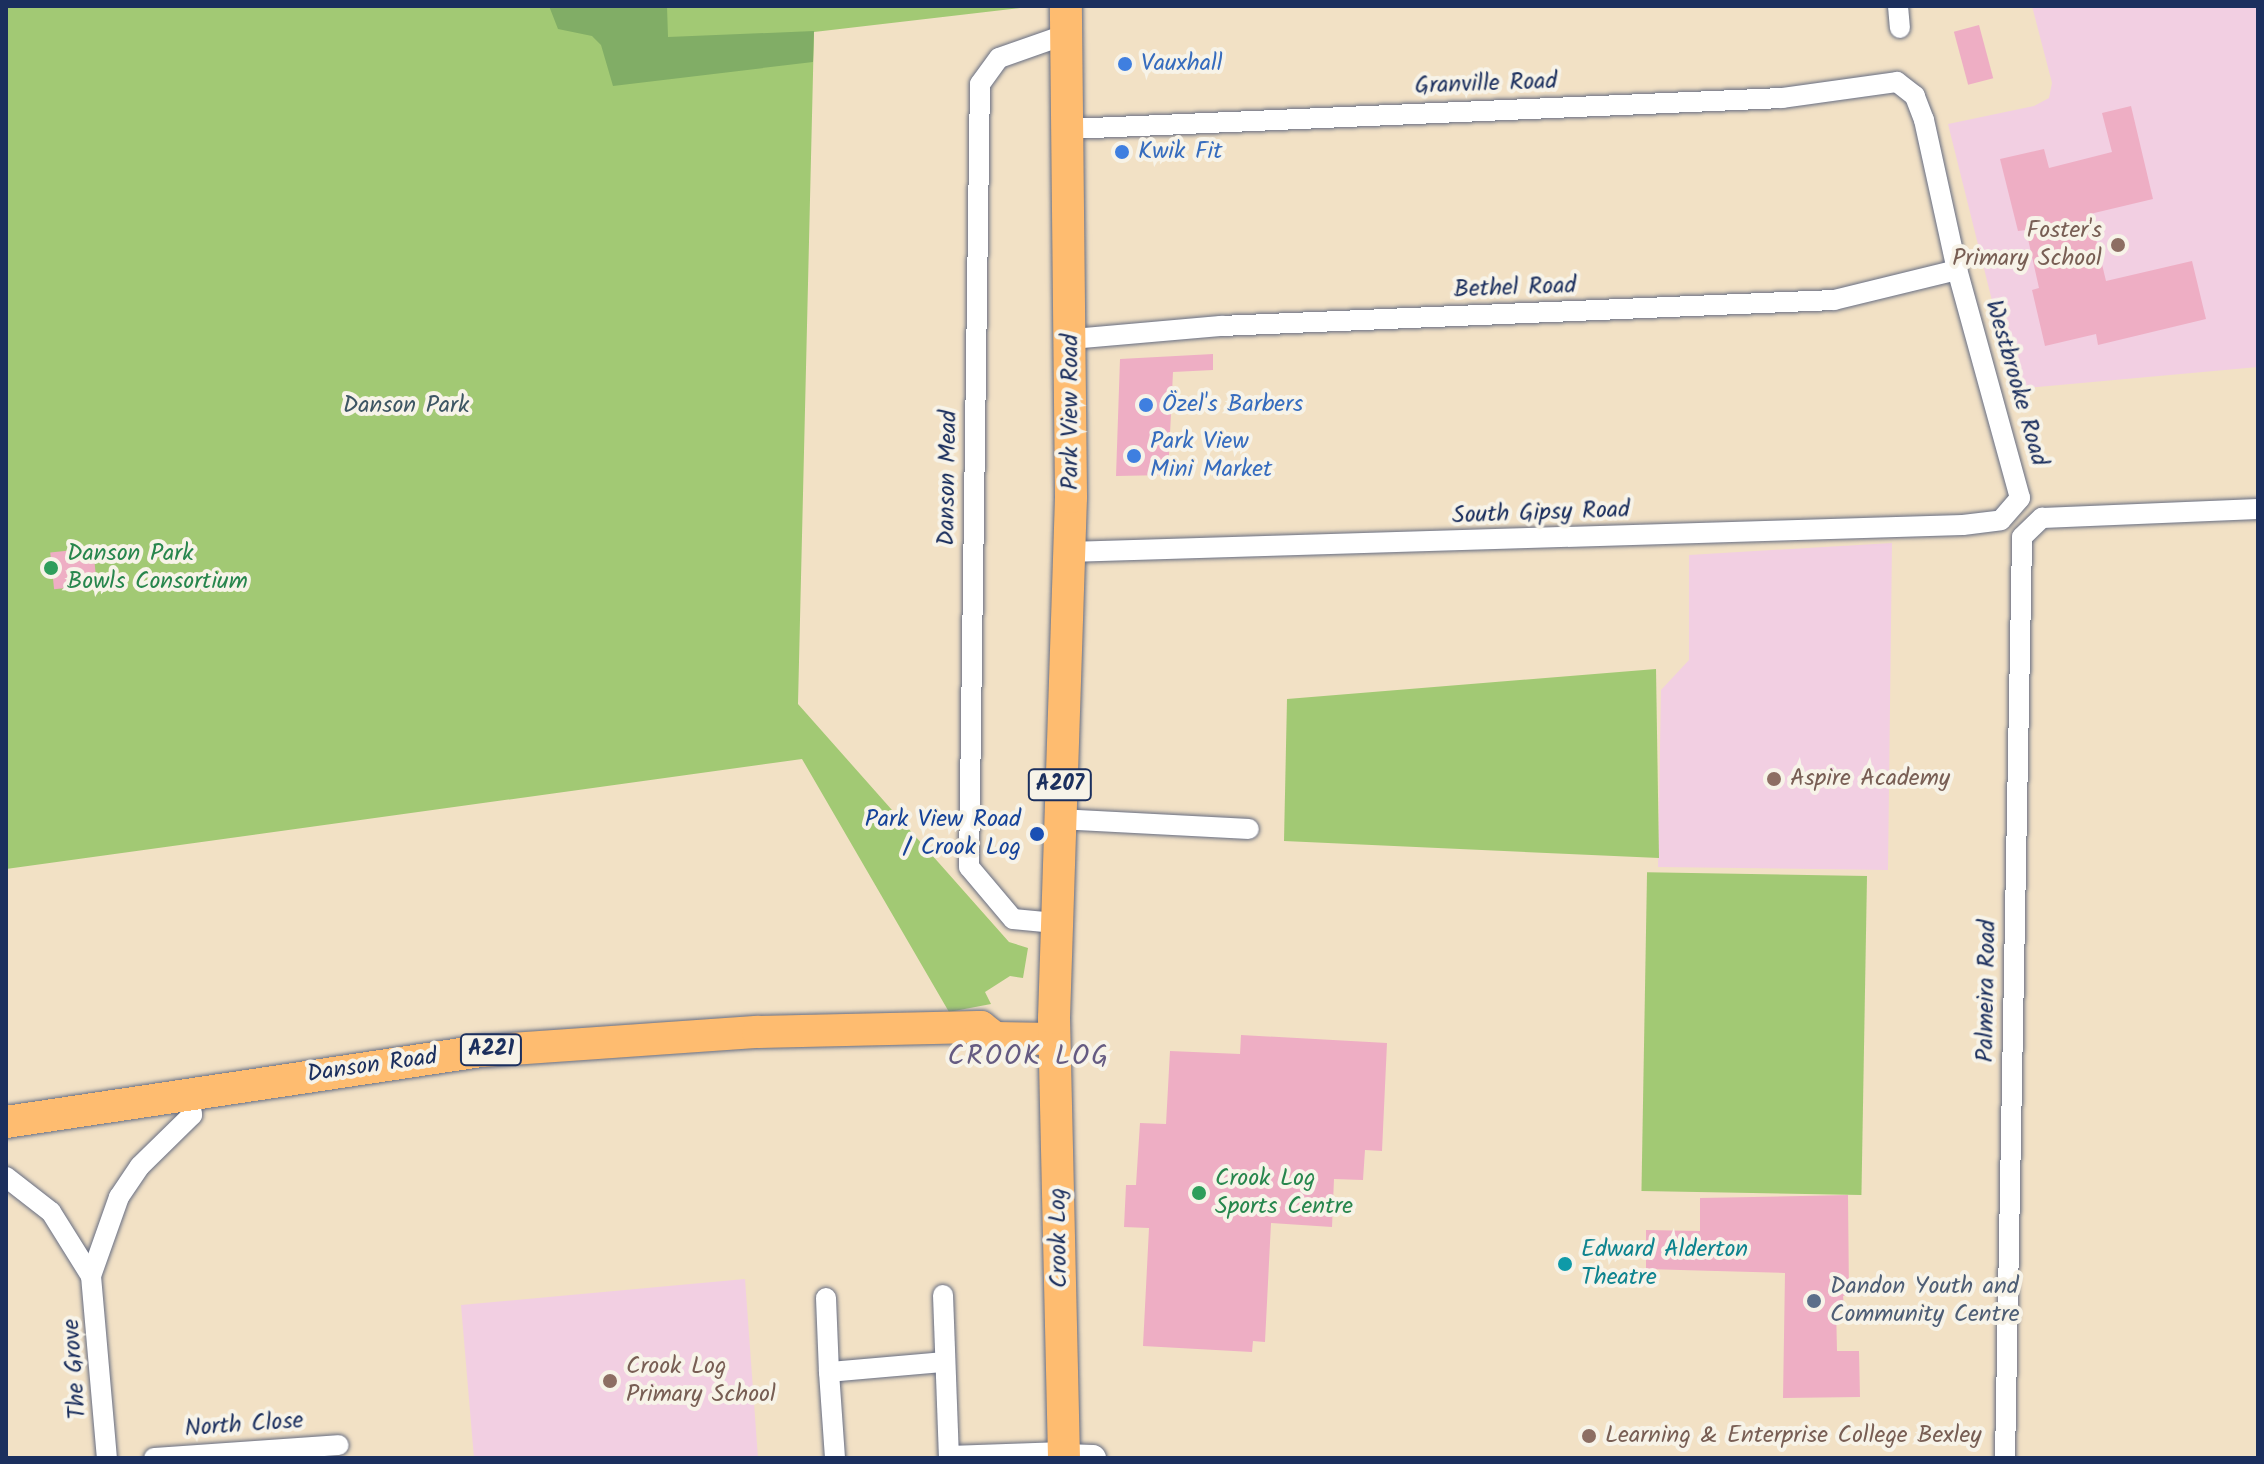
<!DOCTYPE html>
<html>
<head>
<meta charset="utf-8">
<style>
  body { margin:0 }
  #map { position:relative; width:2264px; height:1464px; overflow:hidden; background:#f2e1c5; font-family:Kalam,sans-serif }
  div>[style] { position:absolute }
  .built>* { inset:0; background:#f2cfe2 }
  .green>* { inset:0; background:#a2c974; transform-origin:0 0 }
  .forest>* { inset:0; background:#81ad66 }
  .building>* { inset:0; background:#eeaec4; transform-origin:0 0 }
  .roads { filter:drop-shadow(0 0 2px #666d82) drop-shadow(0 0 2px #666d82) }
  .minor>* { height:20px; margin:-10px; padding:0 10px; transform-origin:10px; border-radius:10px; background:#fff }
  .tertiary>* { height:26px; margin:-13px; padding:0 13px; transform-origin:13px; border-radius:13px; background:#fff }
  .primary>* { height:32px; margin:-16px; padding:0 16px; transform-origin:16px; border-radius:16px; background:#febc70 }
  .dots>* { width:22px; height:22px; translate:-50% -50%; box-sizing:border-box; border:4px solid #f7f3e8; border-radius:50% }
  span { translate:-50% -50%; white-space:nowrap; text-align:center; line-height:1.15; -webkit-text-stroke:8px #f7f3e8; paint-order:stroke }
  .shield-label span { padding:2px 6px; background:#f7f3e8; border:2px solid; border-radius:6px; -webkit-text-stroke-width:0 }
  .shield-label { font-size:22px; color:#1b2f5e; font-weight:700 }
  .shop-label { font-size:24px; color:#366cbe }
  .left { translate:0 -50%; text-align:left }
  .street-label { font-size:24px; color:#1b2f5e }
  .education-label { font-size:24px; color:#785e54 }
  .right { translate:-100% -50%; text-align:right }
  .park-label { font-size:24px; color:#3d5664 }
  .leisure-label { font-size:24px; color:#27864d }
  .transit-label { font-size:24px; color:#164399 }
  .culture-label { font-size:24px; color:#0d838f }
  .service-label { font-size:24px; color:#4e5e75 }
  .quarter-label { font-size:28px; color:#655b82; letter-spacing:2px }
  .frame { position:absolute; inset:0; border:8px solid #1b2f5e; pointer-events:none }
</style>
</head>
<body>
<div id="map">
  <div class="built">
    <div style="clip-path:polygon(2032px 6px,2258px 6px,2258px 367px,2014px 389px,1948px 124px,2034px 106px,2049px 98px,2052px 83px)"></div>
    <div style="clip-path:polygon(1892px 543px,1888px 870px,1658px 867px,1661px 690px,1689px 660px,1689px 555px)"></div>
    <div style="clip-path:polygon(745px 1279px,758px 1458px,474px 1458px,461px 1305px)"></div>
  </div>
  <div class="green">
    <div style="clip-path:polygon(6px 6px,1037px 6px,814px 32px,798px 704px,1009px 942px,1028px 948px,1023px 978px,1010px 976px,985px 992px,991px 1004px,949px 1012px,802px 759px,6px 869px)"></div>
    <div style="clip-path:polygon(1656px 669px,1659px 858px,1284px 841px,1287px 699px)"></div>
    <div style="left:1867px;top:876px;width:319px;height:220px;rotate:91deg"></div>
  </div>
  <div class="forest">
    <div style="clip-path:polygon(549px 6px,667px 6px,668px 37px,814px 31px,813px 62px,613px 86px,601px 45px,592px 36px,558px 29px)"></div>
  </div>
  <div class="building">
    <div style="left:1979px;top:25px;width:55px;height:26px;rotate:75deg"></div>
    <div style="clip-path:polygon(2131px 106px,2153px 199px,2090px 214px,2106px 281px,2192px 261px,2206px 319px,2098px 345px,2096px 334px,2045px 346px,2032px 290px,2039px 288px,2026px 230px,2018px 231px,2000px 159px,2044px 149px,2049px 168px,2112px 152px,2102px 113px)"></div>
    <div style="clip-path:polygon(1213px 354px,1213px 370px,1173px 372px,1168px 475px,1116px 476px,1120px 359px)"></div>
    <div style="left:93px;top:548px;width:37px;height:43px;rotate:84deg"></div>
    <div style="clip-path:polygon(1241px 1035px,1387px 1043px,1382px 1151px,1365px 1150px,1363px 1180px,1334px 1179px,1332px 1227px,1271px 1223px,1265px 1342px,1253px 1341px,1252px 1352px,1143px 1346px,1149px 1228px,1124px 1227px,1126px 1185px,1136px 1185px,1140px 1123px,1166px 1124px,1170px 1051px,1240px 1054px)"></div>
    <div style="clip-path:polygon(1848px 1195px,1849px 1295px,1843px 1296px,1844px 1306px,1836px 1306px,1837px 1351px,1859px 1351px,1860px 1397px,1783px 1398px,1785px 1273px,1646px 1269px,1646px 1230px,1700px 1231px,1700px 1198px)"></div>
  </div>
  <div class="roads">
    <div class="minor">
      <div style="left:1898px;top:6px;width:22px;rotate:85deg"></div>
      <div style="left:1072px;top:339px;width:150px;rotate:-5deg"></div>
      <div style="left:1221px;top:326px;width:614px;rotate:-2.43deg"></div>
      <div style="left:1834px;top:300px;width:127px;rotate:-13.7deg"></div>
      <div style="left:1068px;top:552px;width:895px;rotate:-1.73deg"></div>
      <div style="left:1963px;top:525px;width:38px;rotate:-7deg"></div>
      <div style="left:2001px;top:520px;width:29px;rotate:-49deg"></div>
      <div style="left:2020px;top:498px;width:237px;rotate:-105.4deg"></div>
      <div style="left:1957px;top:270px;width:154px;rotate:-102.4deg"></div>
      <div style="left:1924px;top:120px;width:26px;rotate:-111deg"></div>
      <div style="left:1915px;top:96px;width:23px;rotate:-142deg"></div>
      <div style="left:1897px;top:82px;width:116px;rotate:172.1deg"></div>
      <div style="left:1782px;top:98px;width:715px;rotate:177.51deg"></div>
      <div style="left:1059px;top:819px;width:190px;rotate:3deg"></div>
      <div style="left:1055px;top:923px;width:42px;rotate:-174.6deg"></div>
      <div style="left:1013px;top:919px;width:68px;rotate:-130.2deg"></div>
      <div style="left:969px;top:867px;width:783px;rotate:-89.2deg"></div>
      <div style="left:980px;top:84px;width:32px;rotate:-54deg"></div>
      <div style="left:999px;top:58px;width:72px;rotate:-19.4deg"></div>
      <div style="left:6px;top:1177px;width:57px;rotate:37.9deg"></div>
      <div style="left:51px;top:1212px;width:75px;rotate:58deg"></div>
      <div style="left:91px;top:1276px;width:183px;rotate:85deg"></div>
      <div style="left:91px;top:1276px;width:84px;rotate:-70.5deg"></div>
      <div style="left:119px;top:1197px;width:37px;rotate:-56deg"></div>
      <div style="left:140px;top:1166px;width:73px;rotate:-44.4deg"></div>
      <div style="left:192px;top:1115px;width:22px;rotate:-98deg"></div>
      <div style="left:943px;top:1295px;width:161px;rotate:87.9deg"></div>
      <div style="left:949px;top:1456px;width:115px;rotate:-2deg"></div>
      <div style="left:826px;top:1298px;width:74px;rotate:87.7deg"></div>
      <div style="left:154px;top:1458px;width:185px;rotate:-4deg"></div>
      <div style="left:835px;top:1458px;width:86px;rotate:-94deg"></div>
      <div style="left:829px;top:1372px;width:115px;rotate:-5deg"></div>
      <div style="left:2005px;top:1458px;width:921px;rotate:-88.94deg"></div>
      <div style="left:2022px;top:537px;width:28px;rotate:-44deg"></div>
      <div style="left:2042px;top:518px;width:216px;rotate:-2.4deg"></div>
    </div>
    <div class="tertiary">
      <div style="left:1064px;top:1457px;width:29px;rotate:2deg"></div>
    </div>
    <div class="primary">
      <div style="left:6px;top:1122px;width:482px;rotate:-8.5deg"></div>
      <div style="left:483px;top:1051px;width:276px;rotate:-4deg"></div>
      <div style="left:758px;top:1032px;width:223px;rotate:-1.3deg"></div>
      <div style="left:981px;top:1027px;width:18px;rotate:38deg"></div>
      <div style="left:995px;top:1038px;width:59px;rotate:1deg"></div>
      <div style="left:1064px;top:1458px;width:440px;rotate:-91.3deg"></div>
      <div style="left:1054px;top:1018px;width:521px;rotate:-88.13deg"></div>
      <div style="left:1071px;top:497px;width:491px;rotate:-90.6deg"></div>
    </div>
  </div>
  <div class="dots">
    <div style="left:1125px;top:64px;background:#3f7fe0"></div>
    <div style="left:1122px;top:152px;background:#3f7fe0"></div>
    <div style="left:2118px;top:245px;background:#8d6e63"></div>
    <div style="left:1146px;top:405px;background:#3f7fe0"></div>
    <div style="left:1134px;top:456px;background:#3f7fe0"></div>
    <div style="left:51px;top:568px;background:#2e9e5b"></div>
    <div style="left:1774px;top:779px;background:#8d6e63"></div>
    <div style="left:1037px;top:834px;background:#1a4fb4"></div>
    <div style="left:1199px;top:1193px;background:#2e9e5b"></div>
    <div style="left:1565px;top:1264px;background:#0f9aa8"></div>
    <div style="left:1814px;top:1301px;background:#5c6f8a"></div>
    <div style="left:610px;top:1381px;background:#8d6e63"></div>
    <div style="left:1589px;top:1436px;background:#8d6e63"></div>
  </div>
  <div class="shield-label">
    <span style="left:1060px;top:785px">A207</span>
    <span style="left:491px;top:1050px">A221</span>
  </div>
  <div class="shop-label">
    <span class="left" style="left:1141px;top:64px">Vauxhall</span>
    <span class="left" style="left:1138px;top:152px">Kwik Fit</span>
    <span class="left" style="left:1162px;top:405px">Özel's Barbers</span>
    <span class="left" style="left:1150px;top:456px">Park View<br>Mini Market</span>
  </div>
  <div class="street-label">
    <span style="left:1486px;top:84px;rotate:-2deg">Granville Road</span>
    <span style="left:1515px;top:288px;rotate:-2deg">Bethel Road</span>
    <span style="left:2016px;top:383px;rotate:74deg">Westbrooke Road</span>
    <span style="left:1071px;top:412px;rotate:-90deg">Park View Road</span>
    <span style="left:948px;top:478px;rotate:-89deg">Danson Mead</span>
    <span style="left:1541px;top:513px;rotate:-2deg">South Gipsy Road</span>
    <span style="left:1987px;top:991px;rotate:-89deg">Palmeira Road</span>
    <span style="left:372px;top:1066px;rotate:-8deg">Danson Road</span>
    <span style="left:1059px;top:1238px;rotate:-91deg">Crook Log</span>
    <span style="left:75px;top:1369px;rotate:-94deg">The Grove</span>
    <span style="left:244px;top:1425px;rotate:-4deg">North Close</span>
  </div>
  <div class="education-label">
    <span class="right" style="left:2102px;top:245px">Foster's<br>Primary School</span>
    <span class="left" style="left:1790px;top:779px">Aspire Academy</span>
    <span class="left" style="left:626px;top:1381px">Crook Log<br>Primary School</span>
    <span class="left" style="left:1605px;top:1436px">Learning &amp; Enterprise College Bexley</span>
  </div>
  <div class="park-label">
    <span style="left:406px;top:406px">Danson Park</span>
  </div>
  <div class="leisure-label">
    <span class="left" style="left:67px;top:568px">Danson Park<br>Bowls Consortium</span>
    <span class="left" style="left:1215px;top:1193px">Crook Log<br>Sports Centre</span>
  </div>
  <div class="transit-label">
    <span class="right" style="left:1021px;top:834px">Park View Road<br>/ Crook Log</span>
  </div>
  <div class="culture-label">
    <span class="left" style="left:1581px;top:1264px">Edward Alderton<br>Theatre</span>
  </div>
  <div class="service-label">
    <span class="left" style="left:1830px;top:1301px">Dandon Youth and<br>Community Centre</span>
  </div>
  <div class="quarter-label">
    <span style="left:1029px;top:1057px">CROOK LOG</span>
  </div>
  <div class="frame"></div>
</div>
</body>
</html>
